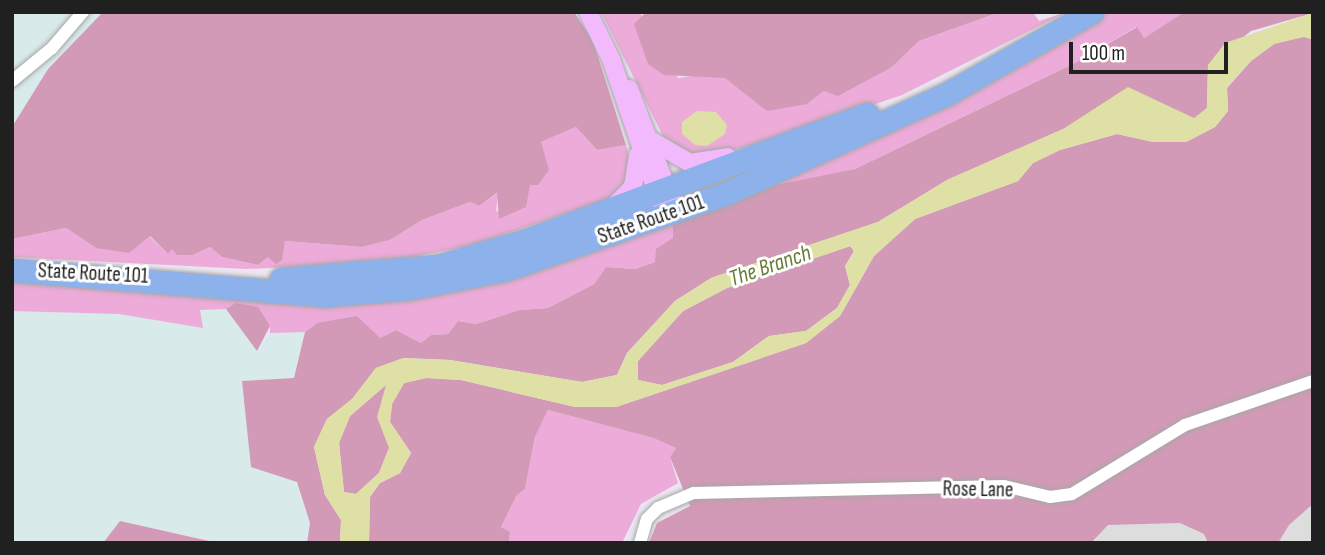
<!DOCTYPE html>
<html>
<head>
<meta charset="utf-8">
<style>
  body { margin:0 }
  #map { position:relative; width:1325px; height:555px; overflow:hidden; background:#ebe6f1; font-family:"Sofia Sans Condensed",sans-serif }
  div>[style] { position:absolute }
  .residential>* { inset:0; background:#ddddde }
  .industrial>* { inset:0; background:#d8eaea }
  .grass>* { inset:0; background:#edabd9 }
  .forest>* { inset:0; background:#d29ab6 }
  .water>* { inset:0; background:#dfe0a5 }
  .roads { filter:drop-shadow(0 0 2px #a7a7a7) drop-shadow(0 0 2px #a7a7a7) }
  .street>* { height:12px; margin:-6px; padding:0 6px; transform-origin:6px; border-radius:6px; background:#fff }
  .secondary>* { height:18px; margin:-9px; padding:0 9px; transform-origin:9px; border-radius:9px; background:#f2b9fc }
  .highway>* { height:23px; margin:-11.5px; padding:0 11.5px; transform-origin:11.5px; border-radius:11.5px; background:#8cb1eb }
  span { translate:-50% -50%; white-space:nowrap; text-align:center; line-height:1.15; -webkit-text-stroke:6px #fff; paint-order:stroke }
  .street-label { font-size:21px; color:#202020 }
  .water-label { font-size:23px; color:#677c35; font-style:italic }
  .frame { position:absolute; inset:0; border:14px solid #202020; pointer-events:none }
  .scale { position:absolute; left:1069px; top:42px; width:159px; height:32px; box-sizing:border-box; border:4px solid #202020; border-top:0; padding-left:9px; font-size:21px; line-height:24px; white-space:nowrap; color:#202020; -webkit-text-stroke:5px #fff; paint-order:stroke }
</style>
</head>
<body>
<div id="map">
  <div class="residential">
    <div style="clip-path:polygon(1313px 504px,1313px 543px,1278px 543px,1289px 525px)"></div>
    <div style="clip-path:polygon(1180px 523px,1204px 534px,1208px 543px,1091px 543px,1108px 525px)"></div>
  </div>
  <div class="industrial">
    <div style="clip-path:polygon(12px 12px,103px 12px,48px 69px,12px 127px)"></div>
    <div style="clip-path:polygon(226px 309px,257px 351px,270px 333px,305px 332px,294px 378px,243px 381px,297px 482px,310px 523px,307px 543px,220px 543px,120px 521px,103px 543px,12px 543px,12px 311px,119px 314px,202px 328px,200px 310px)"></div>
  </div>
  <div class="grass">
    <div style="clip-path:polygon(601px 12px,646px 12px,641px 14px,678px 78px,707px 74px,725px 78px,739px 88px,807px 104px,824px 91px,892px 67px,919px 41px,1000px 12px,1033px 12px,1039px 21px,1067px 12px,902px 95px,765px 142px,705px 157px,683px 154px,667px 144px)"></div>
    <div style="clip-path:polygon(1109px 12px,1184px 12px,1144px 38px,1136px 27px,1075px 63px,855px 169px,752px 193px,996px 79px)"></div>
    <div style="clip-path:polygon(576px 127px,597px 150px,626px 145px,631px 163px,627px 184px,617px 196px,474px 245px,382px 263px,246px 269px,12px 257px,12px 239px,66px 228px,96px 248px,149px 236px,167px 253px,164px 173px,193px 255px,210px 247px,222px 257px,258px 265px,268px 257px,281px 256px,285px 241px,362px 247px,390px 240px,422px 220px,470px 202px,479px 206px,498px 193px,496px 212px,530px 184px,541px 142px)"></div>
    <div style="clip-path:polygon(675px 221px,673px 238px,655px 262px,635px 269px,606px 267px,594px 284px,548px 308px,519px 310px,476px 324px,458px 321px,448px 334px,431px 335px,421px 343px,396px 330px,380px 338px,368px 331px,317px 323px,305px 332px,270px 333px,270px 326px,235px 303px,226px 309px,200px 310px,203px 328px,119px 314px,12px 311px,12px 280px,262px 298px)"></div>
    <div style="clip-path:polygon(548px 410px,653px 438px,676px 448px,670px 457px,678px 483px,641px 504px,622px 543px,509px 543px,510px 533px,501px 527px,517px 495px,525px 489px,535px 437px)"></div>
  </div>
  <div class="forest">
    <div style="clip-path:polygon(103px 12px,574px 12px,593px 41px,626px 145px,597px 150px,576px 127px,541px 142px,549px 170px,538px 185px,530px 185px,526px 207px,499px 219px,497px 193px,479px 206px,470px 202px,422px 220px,390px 240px,362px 247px,285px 241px,282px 260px,276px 264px,268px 257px,258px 265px,222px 257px,210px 247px,193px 255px,177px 255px,172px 249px,168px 254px,150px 236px,129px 253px,96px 248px,66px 228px,12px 239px,12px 127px,48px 69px)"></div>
    <div style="clip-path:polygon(646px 12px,1000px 12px,919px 41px,892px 67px,838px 96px,824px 91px,807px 104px,767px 111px,725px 78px,664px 75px,648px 64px,634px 24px)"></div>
    <div style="clip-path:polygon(1184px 12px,1313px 13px,1251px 31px,1208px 65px,1207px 108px,1194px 119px,1184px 114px,1063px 129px,947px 180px,878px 222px,711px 278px,675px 301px,627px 353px,617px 375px,582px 382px,450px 360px,404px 358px,376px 368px,352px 399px,327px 419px,314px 447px,325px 495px,341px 520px,340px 543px,307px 543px,310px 523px,297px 482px,251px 467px,242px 381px,294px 378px,305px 332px,317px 323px,357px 316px,380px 338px,396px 330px,421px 343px,431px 335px,448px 334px,458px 321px,476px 324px,519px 310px,548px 308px,594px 284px,606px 267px,635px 269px,655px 262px,656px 249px,673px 238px,673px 219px,776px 185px,855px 169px,1075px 63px,1137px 27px,1144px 38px)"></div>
    <div style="clip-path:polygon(1304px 36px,1313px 40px,1313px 504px,1289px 525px,1278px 543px,1208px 543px,1204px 534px,1180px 523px,1108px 525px,1091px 543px,649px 543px,657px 523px,690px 506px,670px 457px,676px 448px,653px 438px,548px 410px,535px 437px,525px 489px,517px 495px,501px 527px,510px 532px,509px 543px,369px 543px,370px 497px,380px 483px,400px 473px,411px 453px,390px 422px,392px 404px,404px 383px,426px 378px,461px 380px,575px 407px,616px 407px,806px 343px,840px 316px,874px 256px,915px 219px,1018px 181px,1033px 163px,1060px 150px,1117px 134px,1153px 142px,1186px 142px,1215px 127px,1228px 111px,1227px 88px,1251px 61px,1274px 44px)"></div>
    <div style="clip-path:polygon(850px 246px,854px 251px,845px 266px,850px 285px,837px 308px,806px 331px,769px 336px,733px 362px,662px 385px,638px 380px,638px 361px,683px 311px,727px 288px)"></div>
    <div style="clip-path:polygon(235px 303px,258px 307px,270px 326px,257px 351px,226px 309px)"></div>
    <div style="clip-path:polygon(387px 384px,389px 448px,379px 473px,356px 494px,344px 492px,339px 443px,350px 416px)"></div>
    <div style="clip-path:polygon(120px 521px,200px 539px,220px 543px,103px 543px)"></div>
  </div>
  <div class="water">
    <div style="clip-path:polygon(evenodd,1313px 13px,1313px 40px,1304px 37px,1274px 44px,1251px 61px,1227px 87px,1228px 111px,1215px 127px,1186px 142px,1153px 142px,1117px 134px,1060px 150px,1033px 163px,1018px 181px,915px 219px,874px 256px,840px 316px,806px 343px,616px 407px,575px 407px,461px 380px,426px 378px,404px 383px,392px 404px,390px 422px,411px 453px,400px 473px,380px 483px,370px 497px,369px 543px,340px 543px,341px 520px,325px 495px,314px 447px,327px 419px,352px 399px,376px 368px,403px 358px,450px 360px,582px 382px,617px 375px,627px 353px,675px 301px,711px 278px,878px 222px,947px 180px,1063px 129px,1128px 87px,1194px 118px,1207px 108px,1208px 65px,1225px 43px,1313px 13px,851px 246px,854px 252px,845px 266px,850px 285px,837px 308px,806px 331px,769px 336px,733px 362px,662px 385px,638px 380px,638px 361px,683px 311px,727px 288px,851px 246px,1313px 13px,386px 385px,377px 417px,389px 448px,379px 473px,356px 494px,344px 492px,339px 443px,350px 416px,386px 385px)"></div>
    <div style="clip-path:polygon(697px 111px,716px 112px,727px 125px,725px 134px,707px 146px,695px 145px,682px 134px,682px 122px)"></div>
  </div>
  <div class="roads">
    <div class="street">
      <div style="left:12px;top:81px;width:52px;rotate:-39.5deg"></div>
      <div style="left:52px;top:48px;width:48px;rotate:-49.3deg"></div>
      <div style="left:640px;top:543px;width:25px;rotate:-74deg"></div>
      <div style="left:647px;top:519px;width:16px;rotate:-45deg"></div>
      <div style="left:658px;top:508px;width:39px;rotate:-23deg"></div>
      <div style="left:694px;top:493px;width:310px;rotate:-1.3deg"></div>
      <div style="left:1004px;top:486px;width:47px;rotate:13.4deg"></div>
      <div style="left:1050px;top:497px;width:22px;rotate:-8deg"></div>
      <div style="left:1072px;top:494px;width:132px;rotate:-31.4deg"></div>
      <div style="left:1185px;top:425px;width:135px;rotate:-19deg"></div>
    </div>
    <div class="secondary">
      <div style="left:588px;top:12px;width:52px;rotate:63.9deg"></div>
      <div style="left:611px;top:59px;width:150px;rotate:71deg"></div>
      <div style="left:629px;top:89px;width:118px;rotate:69.1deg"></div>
      <div style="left:652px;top:141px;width:44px;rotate:30.1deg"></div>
      <div style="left:690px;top:163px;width:38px;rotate:-9deg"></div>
      <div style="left:614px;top:206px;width:27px;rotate:-45deg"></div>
      <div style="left:633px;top:187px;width:32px;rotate:-81deg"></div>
    </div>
    <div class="highway">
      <div style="left:12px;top:270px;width:315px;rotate:4.6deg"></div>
      <div style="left:326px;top:295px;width:85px;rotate:-4.7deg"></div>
      <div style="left:411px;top:288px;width:98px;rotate:-11.2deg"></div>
      <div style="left:507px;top:269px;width:233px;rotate:-19.1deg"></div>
      <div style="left:727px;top:193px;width:243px;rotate:-24.3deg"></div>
      <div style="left:948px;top:93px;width:165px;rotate:-29.4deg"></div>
      <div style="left:281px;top:279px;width:158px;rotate:-4.7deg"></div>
      <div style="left:438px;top:266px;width:90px;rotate:-16.2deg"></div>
      <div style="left:524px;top:241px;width:366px;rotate:-20.3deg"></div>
    </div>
  </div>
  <div class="street-label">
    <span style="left:651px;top:220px;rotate:-19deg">State Route 101</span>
    <span style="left:93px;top:274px;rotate:3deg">State Route 101</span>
    <span style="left:978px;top:490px;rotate:1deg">Rose Lane</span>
  </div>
  <div class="water-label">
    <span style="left:770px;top:266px;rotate:-19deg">The Branch</span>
  </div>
  <div class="frame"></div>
  <div class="scale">100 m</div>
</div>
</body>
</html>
